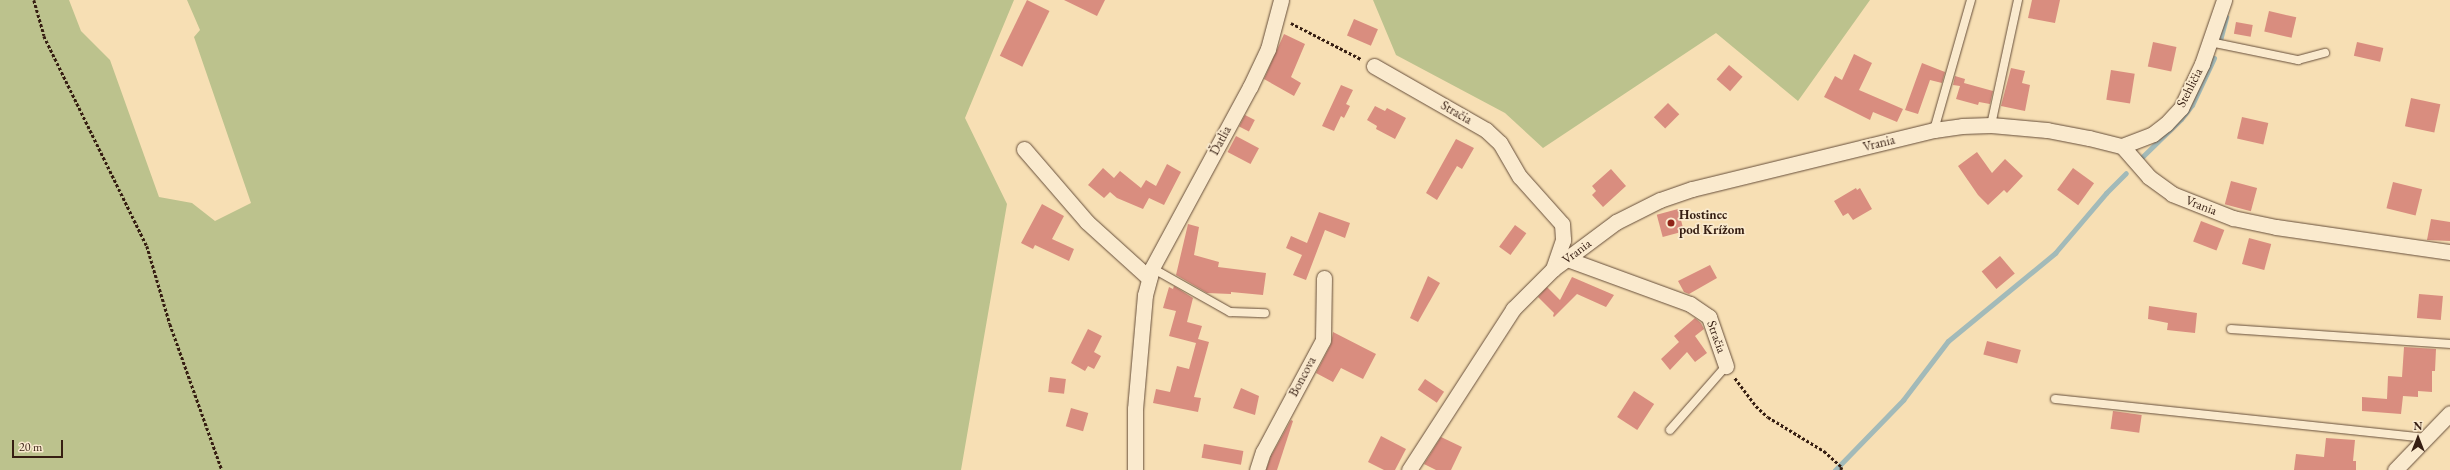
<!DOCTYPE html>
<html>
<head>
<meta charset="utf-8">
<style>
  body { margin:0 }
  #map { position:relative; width:2450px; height:470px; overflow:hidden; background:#f7dfb4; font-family:"EB Garamond",serif }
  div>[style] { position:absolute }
  .green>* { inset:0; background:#bcc28d }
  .stream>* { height:5px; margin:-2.5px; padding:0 2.5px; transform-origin:2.5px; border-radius:2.5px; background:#a2bab9 }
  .building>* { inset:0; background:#d98d7f; transform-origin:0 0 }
  .path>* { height:2.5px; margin-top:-1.25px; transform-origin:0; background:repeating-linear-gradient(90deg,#361e12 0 3px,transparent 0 5px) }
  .roads { filter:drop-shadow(0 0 1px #664e3a) drop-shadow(0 0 1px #664e3a) }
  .lane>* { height:8px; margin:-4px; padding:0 4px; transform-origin:4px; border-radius:4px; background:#faeace }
  .street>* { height:15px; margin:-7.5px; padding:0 7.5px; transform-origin:7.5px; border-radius:7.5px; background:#faeace }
  .dots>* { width:11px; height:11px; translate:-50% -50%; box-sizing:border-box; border:2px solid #faeace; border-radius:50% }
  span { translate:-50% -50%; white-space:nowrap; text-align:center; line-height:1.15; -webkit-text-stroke:3.5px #faeace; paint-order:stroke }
  .street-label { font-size:13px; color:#361e12 }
  .poi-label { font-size:13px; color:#361e12; font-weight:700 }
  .left { translate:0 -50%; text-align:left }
  .north { position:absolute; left:2398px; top:418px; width:40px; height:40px; -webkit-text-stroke:3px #faeace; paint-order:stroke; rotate:0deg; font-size:11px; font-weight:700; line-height:16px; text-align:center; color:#361e12 }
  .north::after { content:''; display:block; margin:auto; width:14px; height:18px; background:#361e12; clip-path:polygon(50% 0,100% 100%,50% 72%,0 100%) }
  .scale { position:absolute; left:12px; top:440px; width:51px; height:18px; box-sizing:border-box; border:2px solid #361e12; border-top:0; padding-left:5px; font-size:12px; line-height:14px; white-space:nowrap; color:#361e12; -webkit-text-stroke:3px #faeace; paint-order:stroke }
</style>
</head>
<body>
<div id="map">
  <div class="green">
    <div style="clip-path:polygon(0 0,69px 0,81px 31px,110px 60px,159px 197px,192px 203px,215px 221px,251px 203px,194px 37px,200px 30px,187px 0,1014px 0,965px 118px,1007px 204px,961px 470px,0 470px)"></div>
    <div style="clip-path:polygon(1373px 0,1870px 0,1798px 101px,1716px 33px,1543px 148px,1505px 113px,1396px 55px)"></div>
  </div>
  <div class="stream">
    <div style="left:2219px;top:44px;width:28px;rotate:-75deg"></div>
    <div style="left:2139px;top:160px;width:59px;rotate:-44.3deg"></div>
    <div style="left:2181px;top:119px;width:18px;rotate:-52deg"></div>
    <div style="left:2192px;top:105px;width:52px;rotate:-64.9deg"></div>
    <div style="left:1835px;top:470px;width:98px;rotate:-45.8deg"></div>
    <div style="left:1903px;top:400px;width:74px;rotate:-52.7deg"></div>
    <div style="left:1948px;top:341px;width:139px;rotate:-39.4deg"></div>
    <div style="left:2055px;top:253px;width:79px;rotate:-49.6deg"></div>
    <div style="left:2106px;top:193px;width:28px;rotate:-45deg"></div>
  </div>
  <div class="building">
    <div style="left:1027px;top:0;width:25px;height:62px;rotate:26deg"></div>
    <div style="clip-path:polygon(1064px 0,1105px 0,1097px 16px)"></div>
    <div style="clip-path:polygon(2032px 0,2060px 0,2055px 23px,2028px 18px)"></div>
    <div style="left:2269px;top:11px;width:28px;height:21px;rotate:13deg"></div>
    <div style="left:1354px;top:19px;width:26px;height:18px;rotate:23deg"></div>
    <div style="left:2236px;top:22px;width:17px;height:12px;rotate:10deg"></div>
    <div style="clip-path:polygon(1284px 34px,1305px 44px,1291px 77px,1301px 83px,1294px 96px,1264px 79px)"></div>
    <div style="left:2153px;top:42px;width:24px;height:25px;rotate:12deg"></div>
    <div style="left:2357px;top:42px;width:27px;height:14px;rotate:13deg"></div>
    <div style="clip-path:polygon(1854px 54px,1872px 63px,1859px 90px,1903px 109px,1897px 122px,1873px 112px,1870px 120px,1824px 97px,1835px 76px,1842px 80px)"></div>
    <div style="clip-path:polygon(1922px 63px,1945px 72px,1942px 83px,1930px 80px,1918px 114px,1905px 110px)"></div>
    <div style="left:1729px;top:65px;width:18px;height:19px;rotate:41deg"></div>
    <div style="clip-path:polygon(2011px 68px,2025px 71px,2022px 83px,2030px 85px,2025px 111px,2001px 106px)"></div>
    <div style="left:2111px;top:70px;width:24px;height:30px;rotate:9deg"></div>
    <div style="clip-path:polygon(1955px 76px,1965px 79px,1964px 83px,1993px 91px,1990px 104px,1979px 102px,1978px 105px,1956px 99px,1960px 86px,1953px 85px)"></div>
    <div style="clip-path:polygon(1341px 85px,1353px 90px,1346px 104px,1350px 106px,1344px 118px,1341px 116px,1334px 131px,1322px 126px)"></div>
    <div style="left:2411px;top:98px;width:30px;height:29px;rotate:12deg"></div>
    <div style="left:1668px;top:103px;width:16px;height:20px;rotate:45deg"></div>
    <div style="clip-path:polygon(1375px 106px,1385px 111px,1387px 108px,1406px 118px,1395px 139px,1376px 129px,1377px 126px,1367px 120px)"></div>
    <div style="left:1245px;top:115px;width:11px;height:13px;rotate:27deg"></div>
    <div style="left:2242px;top:117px;width:27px;height:22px;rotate:13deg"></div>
    <div style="left:1236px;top:136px;width:26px;height:18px;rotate:28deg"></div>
    <div style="clip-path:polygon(1456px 139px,1474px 148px,1462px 169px,1457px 166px,1437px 200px,1426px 193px)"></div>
    <div style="clip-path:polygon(1977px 152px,1992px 173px,2005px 159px,2023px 176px,2007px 193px,2004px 190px,1988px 205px,1978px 195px,1958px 166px)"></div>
    <div style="clip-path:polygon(1167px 164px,1181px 172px,1164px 205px,1149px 198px,1143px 209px,1117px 198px,1110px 192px,1104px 198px,1088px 185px,1103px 168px,1114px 178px,1120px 171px,1141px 188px,1146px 180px,1156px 186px)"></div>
    <div style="left:2073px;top:168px;width:26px;height:27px;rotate:36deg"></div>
    <div style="clip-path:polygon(1611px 169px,1626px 186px,1603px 207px,1592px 195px,1596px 191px,1592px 186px)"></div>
    <div style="left:2231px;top:181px;width:27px;height:24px;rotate:15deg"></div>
    <div style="left:2393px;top:182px;width:30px;height:27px;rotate:14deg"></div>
    <div style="clip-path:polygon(1856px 188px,1857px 190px,1860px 188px,1872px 209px,1853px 220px,1848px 213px,1843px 216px,1834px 201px)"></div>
    <div style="clip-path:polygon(1042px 204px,1064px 216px,1052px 239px,1074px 249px,1069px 261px,1035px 245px,1033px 249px,1021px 243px)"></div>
    <div style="left:1678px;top:209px;width:23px;height:22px;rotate:75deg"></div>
    <div style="clip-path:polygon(1319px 212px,1350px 223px,1345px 238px,1325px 230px,1306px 280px,1293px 275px,1302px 255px,1286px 248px,1291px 236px,1307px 243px)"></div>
    <div style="clip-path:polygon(2431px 219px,2450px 222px,2450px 241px,2427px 240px)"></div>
    <div style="left:2201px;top:221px;width:25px;height:22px;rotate:21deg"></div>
    <div style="clip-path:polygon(1188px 224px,1199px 227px,1194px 255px,1219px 262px,1218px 267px,1266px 273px,1263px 295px,1231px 292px,1231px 294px,1207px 293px,1176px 275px)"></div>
    <div style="left:1515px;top:225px;width:14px;height:27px;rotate:36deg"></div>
    <div style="left:2249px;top:238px;width:23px;height:27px;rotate:15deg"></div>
    <div style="left:2000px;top:256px;width:23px;height:24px;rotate:50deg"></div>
    <div style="clip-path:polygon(1710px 265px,1717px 278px,1689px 294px,1684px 292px,1678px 281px)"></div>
    <div style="clip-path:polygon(1428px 276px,1440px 283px,1418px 322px,1410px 318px)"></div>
    <div style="clip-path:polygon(1572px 277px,1614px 295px,1606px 307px,1577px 294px,1554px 317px,1553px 316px,1554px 313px,1538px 297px,1547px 287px,1560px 300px)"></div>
    <div style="clip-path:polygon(1174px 286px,1193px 298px,1187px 322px,1202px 326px,1198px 339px,1209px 342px,1194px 397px,1201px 398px,1198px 412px,1153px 403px,1156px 389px,1170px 392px,1177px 366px,1189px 369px,1196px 343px,1169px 336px,1176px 311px,1163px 308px,1169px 287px,1173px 289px)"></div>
    <div style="left:2419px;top:294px;width:24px;height:24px;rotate:5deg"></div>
    <div style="clip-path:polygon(2149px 306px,2197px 313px,2195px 333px,2167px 330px,2168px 323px,2148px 319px)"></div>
    <div style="clip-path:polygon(1695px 318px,1701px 323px,1704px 329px,1695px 336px,1707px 353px,1695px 362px,1687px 352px,1670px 370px,1661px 359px,1679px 342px,1674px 336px)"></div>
    <div style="clip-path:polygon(1088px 329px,1102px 336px,1094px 352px,1101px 356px,1094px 369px,1088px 366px,1085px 371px,1071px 363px)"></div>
    <div style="clip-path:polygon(1333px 332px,1376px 354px,1363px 379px,1341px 368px,1333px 382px,1316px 373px,1331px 344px)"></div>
    <div style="left:1987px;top:341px;width:35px;height:14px;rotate:15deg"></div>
    <div style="clip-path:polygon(2404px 347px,2436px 349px,2435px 371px,2432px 371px,2432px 392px,2418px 391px,2418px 397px,2403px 396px,2401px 414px,2362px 411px,2362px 397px,2387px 399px,2388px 376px,2402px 377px)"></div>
    <div style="left:1050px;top:377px;width:16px;height:15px;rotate:7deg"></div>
    <div style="left:1425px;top:379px;width:23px;height:13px;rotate:34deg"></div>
    <div style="clip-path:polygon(1241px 388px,1259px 396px,1255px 415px,1233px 408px)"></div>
    <div style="left:1634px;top:391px;width:24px;height:31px;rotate:33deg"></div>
    <div style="left:1071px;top:408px;width:18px;height:19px;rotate:16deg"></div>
    <div style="left:2113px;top:411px;width:29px;height:18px;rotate:8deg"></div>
    <div style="clip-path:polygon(1291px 420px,1293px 421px,1277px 470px,1266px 470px,1271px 456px)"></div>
    <div style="clip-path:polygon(1381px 436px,1406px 449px,1395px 470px,1384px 470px,1368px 462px)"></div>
    <div style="clip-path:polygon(1441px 437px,1462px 447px,1451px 470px,1436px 470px,1424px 464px)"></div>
    <div style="clip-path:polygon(2326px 438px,2355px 440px,2353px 461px,2356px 461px,2356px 470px,2294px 470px,2296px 454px,2324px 457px)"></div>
    <div style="left:1204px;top:444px;width:40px;height:14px;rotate:10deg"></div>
  </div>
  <div class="path">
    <div style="left:34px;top:0;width:37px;rotate:74deg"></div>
    <div style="left:44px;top:36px;width:234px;rotate:63.9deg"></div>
    <div style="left:147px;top:246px;width:81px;rotate:73.6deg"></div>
    <div style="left:170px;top:324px;width:155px;rotate:70.4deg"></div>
    <div style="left:1291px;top:23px;width:79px;rotate:27.2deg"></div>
    <div style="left:1735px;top:378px;width:35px;rotate:53deg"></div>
    <div style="left:1756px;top:406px;width:16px;rotate:43deg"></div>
    <div style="left:1768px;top:417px;width:66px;rotate:31.3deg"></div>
    <div style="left:1824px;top:451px;width:24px;rotate:42deg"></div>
    <div style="left:1842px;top:467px;width:3px;rotate:108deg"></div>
  </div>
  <div class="roads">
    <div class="lane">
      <div style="left:2210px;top:42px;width:90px;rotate:11.6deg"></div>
      <div style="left:2298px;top:60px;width:28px;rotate:-15deg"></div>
      <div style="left:1991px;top:125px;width:128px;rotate:-77.8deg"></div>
      <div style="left:1934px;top:130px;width:135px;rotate:-74.1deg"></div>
      <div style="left:1152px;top:268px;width:90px;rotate:29.4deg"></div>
      <div style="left:1230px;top:312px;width:35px;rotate:2deg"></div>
      <div style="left:2231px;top:329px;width:220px;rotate:3.9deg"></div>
      <div style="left:2055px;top:399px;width:372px;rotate:6deg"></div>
      <div style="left:1670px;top:430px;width:85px;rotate:-48.8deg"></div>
    </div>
    <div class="street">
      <div style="left:1374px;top:66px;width:129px;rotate:29.7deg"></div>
      <div style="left:1486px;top:130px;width:19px;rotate:43deg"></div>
      <div style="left:1500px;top:143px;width:39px;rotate:60deg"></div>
      <div style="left:1520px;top:177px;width:63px;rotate:48.2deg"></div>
      <div style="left:1562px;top:224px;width:16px;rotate:86deg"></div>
      <div style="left:1563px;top:240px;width:31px;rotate:109deg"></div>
      <div style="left:2122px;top:146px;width:33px;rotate:-21deg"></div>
      <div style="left:2153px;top:134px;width:16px;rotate:-38deg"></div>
      <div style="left:2166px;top:124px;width:22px;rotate:-47deg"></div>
      <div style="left:2181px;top:108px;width:49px;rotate:-64.5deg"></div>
      <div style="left:2202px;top:64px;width:68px;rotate:-71deg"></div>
      <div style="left:1024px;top:149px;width:96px;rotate:49.2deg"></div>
      <div style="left:1087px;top:222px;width:84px;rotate:42.1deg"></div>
      <div style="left:1567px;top:259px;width:131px;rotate:20.1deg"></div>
      <div style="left:1690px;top:304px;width:23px;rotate:34deg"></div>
      <div style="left:1709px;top:317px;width:52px;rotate:70.9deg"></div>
      <div style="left:1135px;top:470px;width:61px;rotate:-90deg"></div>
      <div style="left:1135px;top:409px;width:114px;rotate:-85deg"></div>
      <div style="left:1145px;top:295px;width:28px;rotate:-75deg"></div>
      <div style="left:1152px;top:268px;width:206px;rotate:-61.6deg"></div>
      <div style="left:1250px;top:87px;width:42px;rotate:-64.7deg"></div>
      <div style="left:1268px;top:49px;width:51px;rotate:-75.1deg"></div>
      <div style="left:1257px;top:470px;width:19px;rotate:-72deg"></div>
      <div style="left:1263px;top:452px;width:127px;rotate:-61.8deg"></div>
      <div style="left:1323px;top:340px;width:62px;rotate:-89.1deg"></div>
      <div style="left:1409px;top:470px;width:192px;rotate:-57.1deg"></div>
      <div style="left:1513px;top:309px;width:57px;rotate:-45deg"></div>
      <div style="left:1553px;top:269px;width:79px;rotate:-36.7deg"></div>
      <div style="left:1616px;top:222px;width:49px;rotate:-26.6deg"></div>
      <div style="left:1660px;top:200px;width:34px;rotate:-19deg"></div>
      <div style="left:1692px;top:189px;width:249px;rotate:-13.7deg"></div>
      <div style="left:1934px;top:130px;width:28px;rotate:-8deg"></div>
      <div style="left:1962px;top:126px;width:29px;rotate:-2deg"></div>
      <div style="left:1991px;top:125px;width:56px;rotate:5.1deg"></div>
      <div style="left:2047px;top:130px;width:43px;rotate:10.8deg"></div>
      <div style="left:2089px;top:138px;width:34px;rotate:14deg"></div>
      <div style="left:2122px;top:146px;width:41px;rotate:48.9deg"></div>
      <div style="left:2149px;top:177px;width:29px;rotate:36deg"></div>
      <div style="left:2172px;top:194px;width:66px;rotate:21.5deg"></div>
      <div style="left:2233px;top:218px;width:44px;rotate:11.8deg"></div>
      <div style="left:2276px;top:227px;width:176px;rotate:8.2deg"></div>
      <div style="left:2395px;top:470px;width:79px;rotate:-46deg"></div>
    </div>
  </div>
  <div class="dots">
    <div style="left:1671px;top:223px;background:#8f2418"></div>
  </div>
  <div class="street-label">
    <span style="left:2190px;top:88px;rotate:-63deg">Stehličia</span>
    <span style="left:1456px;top:113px;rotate:30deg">Stračia</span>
    <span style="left:1221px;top:141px;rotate:-62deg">Ďatlia</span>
    <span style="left:1879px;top:144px;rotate:-14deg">Vrania</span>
    <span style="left:2201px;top:206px;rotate:21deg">Vrania</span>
    <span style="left:1577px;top:252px;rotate:-37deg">Vrania</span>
    <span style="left:1716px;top:337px;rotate:70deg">Stračia</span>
    <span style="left:1303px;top:377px;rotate:-62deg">Boncova</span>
  </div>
  <div class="poi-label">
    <span class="left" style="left:1679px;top:223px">Hostinec<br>pod Krížom</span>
  </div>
  <div class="north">N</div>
  <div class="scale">20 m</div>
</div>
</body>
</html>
